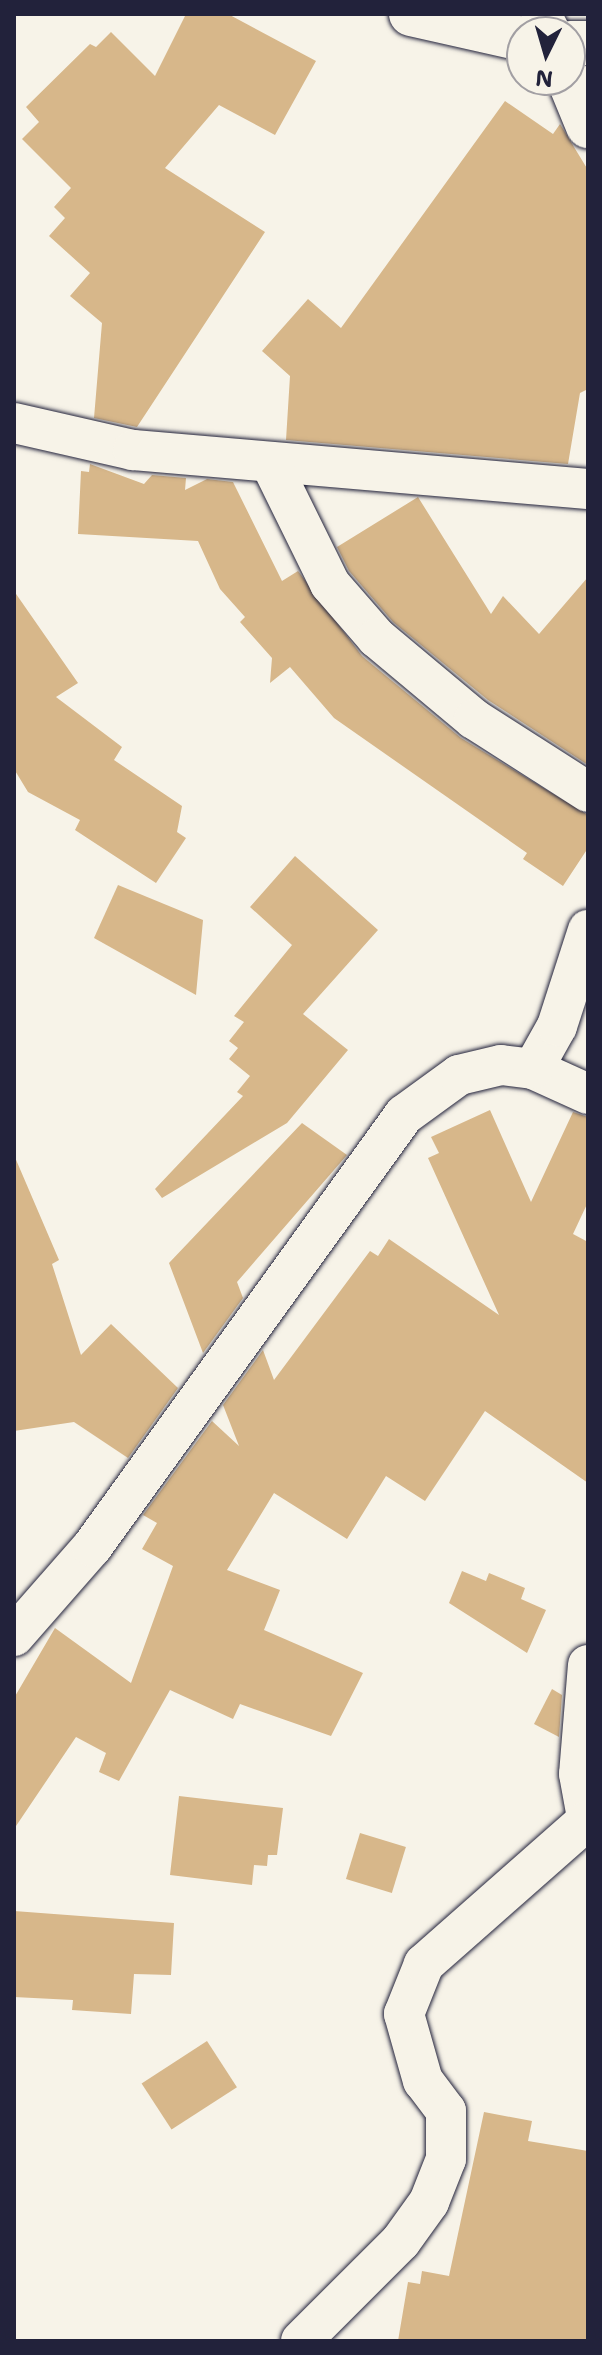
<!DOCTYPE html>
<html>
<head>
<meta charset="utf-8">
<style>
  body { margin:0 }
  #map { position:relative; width:602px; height:2355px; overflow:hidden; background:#f7f3e8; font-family:"Shantell Sans",sans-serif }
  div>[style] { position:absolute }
  .building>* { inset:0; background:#d7b78a; transform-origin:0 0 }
  .roads { filter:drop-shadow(0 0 2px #22223b) drop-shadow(0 0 2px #22223b) }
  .street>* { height:40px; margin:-20px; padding:0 20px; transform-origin:20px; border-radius:20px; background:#f7f3e8 }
  .secondary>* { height:44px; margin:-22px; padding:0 22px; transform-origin:22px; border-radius:22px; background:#f7f3e8 }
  span { translate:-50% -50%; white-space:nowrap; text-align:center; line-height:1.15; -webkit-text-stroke:7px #f7f3e8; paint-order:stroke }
  .frame { position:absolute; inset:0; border:16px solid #22223b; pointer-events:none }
  .north { position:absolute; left:506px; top:16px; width:80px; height:80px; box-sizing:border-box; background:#f7f3e8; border:2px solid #a29fa3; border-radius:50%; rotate:185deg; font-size:22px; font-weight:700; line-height:32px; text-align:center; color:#22223b }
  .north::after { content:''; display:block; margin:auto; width:28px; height:36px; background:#22223b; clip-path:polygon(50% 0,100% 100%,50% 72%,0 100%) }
</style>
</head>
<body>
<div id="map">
  <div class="building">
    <div style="clip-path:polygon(186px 14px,228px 14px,316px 61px,275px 135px,219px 105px,165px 168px,265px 232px,137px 427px,94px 418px,102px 323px,70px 296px,90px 273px,49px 236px,65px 218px,54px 207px,71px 188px,22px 139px,39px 122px,26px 107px,90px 44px,96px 47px,111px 32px,155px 76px)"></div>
    <div style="clip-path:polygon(505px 101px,553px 134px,560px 124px,588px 170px,588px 389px,580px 393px,568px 464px,286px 440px,290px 376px,262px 351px,308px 299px,341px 328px)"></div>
    <div style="clip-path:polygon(90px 464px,144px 484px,152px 475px,186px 478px,185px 490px,207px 479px,233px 482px,282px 581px,298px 571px,362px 656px,461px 738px,588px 815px,588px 848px,563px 886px,523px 859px,527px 853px,334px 718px,290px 667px,270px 683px,272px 658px,240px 622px,245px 617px,220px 589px,198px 541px,78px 534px,81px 471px,89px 472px)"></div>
    <div style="clip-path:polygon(418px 497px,491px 614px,503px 596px,539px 634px,588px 577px,588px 765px,488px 700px,393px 622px,349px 571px,337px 547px)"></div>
    <div style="clip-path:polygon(14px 591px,78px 683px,56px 697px,122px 747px,114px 760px,182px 806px,177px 832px,186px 838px,156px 883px,75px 830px,80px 820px,28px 792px,14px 769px)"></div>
    <div style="clip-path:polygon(295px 856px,378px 930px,303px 1014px,348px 1050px,287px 1123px,162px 1198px,155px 1189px,243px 1096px,237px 1092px,250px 1076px,229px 1059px,238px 1048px,229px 1041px,244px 1022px,234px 1016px,292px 945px,250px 907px)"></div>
    <div style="clip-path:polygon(118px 885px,203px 920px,196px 995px,94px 938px)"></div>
    <div style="clip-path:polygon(490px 1110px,531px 1202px,573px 1112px,588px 1117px,588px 1202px,573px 1234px,588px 1242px,588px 1483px,485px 1411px,425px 1501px,386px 1476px,347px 1539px,274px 1493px,227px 1570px,280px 1590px,264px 1630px,363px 1673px,331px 1736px,240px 1704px,233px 1719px,170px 1690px,119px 1781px,99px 1772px,106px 1753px,76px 1737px,14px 1829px,14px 1698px,55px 1628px,131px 1683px,173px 1566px,142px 1549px,157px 1523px,143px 1515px,212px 1421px,239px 1446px,223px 1405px,263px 1350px,274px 1380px,370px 1251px,378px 1256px,389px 1239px,499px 1315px,428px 1158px,439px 1153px,431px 1137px)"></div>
    <div style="clip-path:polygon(302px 1123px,347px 1155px,237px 1282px,243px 1298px,203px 1353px,169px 1263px)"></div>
    <div style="clip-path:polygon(14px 1155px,59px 1260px,52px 1264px,81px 1355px,111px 1324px,178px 1388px,128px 1458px,74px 1422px,14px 1431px)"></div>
    <div style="clip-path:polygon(462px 1571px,486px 1581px,489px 1573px,525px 1588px,521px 1599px,546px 1610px,527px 1653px,449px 1603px)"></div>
    <div style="clip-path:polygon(552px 1689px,562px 1695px,559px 1737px,534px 1724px)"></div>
    <div style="clip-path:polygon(179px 1796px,283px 1808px,277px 1855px,268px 1855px,267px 1866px,254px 1865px,252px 1885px,170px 1875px)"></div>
    <div style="left:360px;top:1833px;width:48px;height:48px;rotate:17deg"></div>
    <div style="clip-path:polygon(14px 1911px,174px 1923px,171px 1975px,134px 1974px,131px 2014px,72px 2010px,73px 2000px,14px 1997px)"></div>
    <div style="left:207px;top:2041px;width:55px;height:78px;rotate:57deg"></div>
    <div style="clip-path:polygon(484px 2112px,532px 2121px,528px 2141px,588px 2151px,588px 2341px,398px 2341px,408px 2282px,420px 2284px,422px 2271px,449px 2276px)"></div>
  </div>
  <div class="roads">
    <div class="street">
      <div style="left:541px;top:14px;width:20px;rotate:63deg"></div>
      <div style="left:14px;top:423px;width:122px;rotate:12.8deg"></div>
      <div style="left:133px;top:450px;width:457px;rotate:4.9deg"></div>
      <div style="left:270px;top:462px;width:136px;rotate:63.8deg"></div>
      <div style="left:330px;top:584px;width:72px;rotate:49deg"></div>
      <div style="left:377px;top:638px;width:126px;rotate:39.9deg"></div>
      <div style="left:474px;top:719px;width:135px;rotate:32.6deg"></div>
      <div style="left:533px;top:1069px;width:60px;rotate:24.4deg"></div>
      <div style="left:14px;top:1636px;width:118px;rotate:-48.8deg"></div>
      <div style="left:92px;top:1547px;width:533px;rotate:-54.16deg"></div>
      <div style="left:404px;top:1115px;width:68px;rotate:-36deg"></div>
      <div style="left:459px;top:1075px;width:43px;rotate:-13.4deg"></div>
      <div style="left:501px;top:1065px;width:32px;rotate:7deg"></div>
      <div style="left:533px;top:1069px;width:49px;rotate:-60.8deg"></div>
      <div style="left:557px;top:1026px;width:101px;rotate:-72.1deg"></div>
      <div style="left:588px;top:1665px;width:109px;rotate:94.7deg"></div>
      <div style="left:579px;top:1774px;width:50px;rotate:79.6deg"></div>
      <div style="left:301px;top:2341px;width:141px;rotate:-45deg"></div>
      <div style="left:401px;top:2241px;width:48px;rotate:-54.3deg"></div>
      <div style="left:429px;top:2202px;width:46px;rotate:-68.4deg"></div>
      <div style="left:446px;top:2159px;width:48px;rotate:-90deg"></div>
      <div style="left:446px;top:2111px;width:38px;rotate:-127deg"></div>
      <div style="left:423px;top:2081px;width:70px;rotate:-105.8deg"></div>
      <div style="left:404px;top:2014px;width:54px;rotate:-68.2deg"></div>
      <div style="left:424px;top:1964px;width:216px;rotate:-41.4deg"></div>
    </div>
    <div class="secondary">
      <div style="left:411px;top:14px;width:114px;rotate:12.7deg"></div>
      <div style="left:570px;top:43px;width:18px"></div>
      <div style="left:569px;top:80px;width:50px;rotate:67.6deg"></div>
    </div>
  </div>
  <div class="frame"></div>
  <div class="north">N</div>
</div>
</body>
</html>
